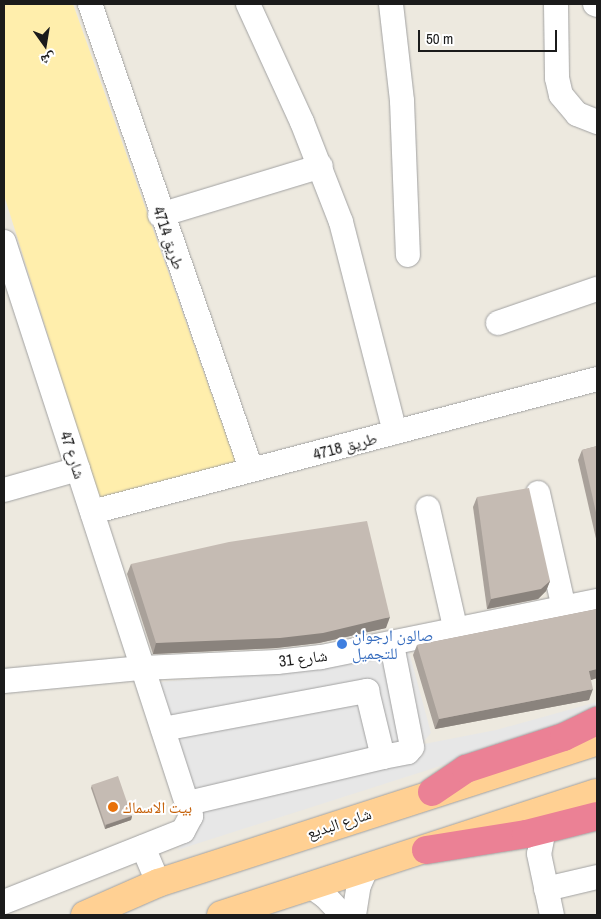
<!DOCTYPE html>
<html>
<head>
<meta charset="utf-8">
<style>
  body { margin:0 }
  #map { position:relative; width:601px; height:919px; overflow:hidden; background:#ede9df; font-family:"Archivo Narrow","Noto Naskh Arabic",sans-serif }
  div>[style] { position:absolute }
  .sand>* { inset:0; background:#ffeeac }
  .parking>* { inset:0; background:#e7e7e7 }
  .roads { filter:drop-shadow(0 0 1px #a2a2a2) drop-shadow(0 0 1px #a2a2a2) }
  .minor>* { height:24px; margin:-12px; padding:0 12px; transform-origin:12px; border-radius:12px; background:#fff }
  .major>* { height:28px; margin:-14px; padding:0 14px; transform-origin:14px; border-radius:14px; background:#ffd093 }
  .highway>* { height:28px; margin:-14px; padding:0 14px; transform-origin:14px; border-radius:14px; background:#eb8195 }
  .wall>* { inset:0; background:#a9a19a }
  .shaded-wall>* { inset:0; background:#8a837d }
  .building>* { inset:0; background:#c5bbb3; transform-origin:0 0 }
  .dots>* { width:14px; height:14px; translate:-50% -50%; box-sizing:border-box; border:2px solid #fff; border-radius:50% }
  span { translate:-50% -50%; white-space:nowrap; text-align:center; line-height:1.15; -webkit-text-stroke:4px #fff; paint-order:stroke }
  .street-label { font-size:16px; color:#1b1b1b }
  .shop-label { font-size:16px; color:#366cbe }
  .left { translate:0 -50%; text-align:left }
  .food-label { font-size:16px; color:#c56008 }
  .frame { position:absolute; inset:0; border:5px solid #1b1b1b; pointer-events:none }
  .north { position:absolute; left:20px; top:20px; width:50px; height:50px; -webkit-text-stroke:4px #fff; paint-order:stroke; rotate:167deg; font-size:14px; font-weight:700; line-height:20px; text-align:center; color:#1b1b1b }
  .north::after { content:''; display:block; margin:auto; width:18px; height:22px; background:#1b1b1b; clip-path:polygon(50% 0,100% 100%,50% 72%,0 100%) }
  .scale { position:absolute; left:418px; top:30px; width:139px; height:22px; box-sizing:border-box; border:2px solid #1b1b1b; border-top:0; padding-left:6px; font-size:15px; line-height:18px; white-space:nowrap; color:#1b1b1b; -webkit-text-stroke:4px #fff; paint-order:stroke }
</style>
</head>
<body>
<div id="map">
  <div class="sand">
    <div style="clip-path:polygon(4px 4px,73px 4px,236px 463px,99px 498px,4px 195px)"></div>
  </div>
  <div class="parking">
    <div style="clip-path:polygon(408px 648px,431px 733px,413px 754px,199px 806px,160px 682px,303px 670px)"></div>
    <div style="clip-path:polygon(597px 702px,597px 716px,177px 850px,196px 830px,199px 811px,423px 755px,424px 744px,496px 730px)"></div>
  </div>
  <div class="roads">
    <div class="minor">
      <div style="left:90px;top:4px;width:493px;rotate:70.9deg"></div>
      <div style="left:248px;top:4px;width:130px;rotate:65.4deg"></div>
      <div style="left:302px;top:122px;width:107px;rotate:68.7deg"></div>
      <div style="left:341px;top:222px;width:217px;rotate:75.6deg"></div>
      <div style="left:391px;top:4px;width:98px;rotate:83.5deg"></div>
      <div style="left:402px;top:101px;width:154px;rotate:87.8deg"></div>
      <div style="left:556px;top:4px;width:74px;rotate:89.2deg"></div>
      <div style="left:557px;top:78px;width:17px;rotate:77deg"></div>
      <div style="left:561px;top:95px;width:25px;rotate:50deg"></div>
      <div style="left:577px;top:114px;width:22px;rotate:22deg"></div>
      <div style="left:595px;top:4px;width:2px;rotate:27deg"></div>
      <div style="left:160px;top:215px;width:168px;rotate:-16.9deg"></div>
      <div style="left:4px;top:242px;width:604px;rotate:71.96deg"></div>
      <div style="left:191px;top:816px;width:17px;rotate:118deg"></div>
      <div style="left:183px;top:831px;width:193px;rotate:158.4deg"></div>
      <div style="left:498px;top:323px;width:105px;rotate:-19deg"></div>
      <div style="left:4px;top:490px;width:77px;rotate:-15.8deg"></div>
      <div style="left:538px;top:493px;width:118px;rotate:77.3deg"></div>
      <div style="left:428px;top:508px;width:126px;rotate:77.2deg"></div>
      <div style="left:92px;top:512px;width:522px;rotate:-14.75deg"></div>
      <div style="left:4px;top:681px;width:139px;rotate:-5.4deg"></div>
      <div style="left:142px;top:668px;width:135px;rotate:-2.5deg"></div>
      <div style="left:277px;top:662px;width:44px;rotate:-6.5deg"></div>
      <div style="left:321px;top:657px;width:282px;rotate:-11.5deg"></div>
      <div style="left:163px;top:729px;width:208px;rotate:-10.6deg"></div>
      <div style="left:367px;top:691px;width:68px;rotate:76.4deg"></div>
      <div style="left:383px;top:757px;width:200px;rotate:166.7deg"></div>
      <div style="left:383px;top:757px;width:25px;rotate:-11deg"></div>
      <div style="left:408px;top:752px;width:6px;rotate:-51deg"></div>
      <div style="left:412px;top:747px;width:104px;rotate:-101.1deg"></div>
      <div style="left:544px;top:829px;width:25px;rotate:101deg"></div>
      <div style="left:539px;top:854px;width:62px;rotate:78deg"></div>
      <div style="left:143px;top:847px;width:39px;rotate:67deg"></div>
      <div style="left:309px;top:885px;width:19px;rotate:35deg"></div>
      <div style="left:325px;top:896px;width:26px;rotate:47deg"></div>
      <div style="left:546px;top:889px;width:52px;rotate:-13.2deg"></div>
      <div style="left:354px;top:915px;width:30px;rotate:-81deg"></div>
      <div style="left:359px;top:885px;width:17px;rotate:-66deg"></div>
    </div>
    <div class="major">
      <div style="left:85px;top:915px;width:80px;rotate:-23.7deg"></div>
      <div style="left:158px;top:883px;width:461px;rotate:-17.9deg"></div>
      <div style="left:221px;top:915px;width:395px;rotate:-18deg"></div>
    </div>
    <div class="highway">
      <div style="left:432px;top:792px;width:41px;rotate:-34.1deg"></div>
      <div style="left:466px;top:769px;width:103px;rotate:-18.1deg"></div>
      <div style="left:564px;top:737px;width:37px;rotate:-26deg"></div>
      <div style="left:426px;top:850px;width:101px;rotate:-9.1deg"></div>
      <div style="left:526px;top:834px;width:73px;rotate:-14.2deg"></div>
    </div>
  </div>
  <div class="wall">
    <div style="clip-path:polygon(597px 446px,597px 543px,578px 460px,582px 450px)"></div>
    <div style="clip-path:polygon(477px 497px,550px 581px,546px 591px,538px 599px,487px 609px,473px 507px)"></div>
    <div style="clip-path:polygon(131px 564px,386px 628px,319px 643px,276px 648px,153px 654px,127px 574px)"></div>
    <div style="clip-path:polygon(597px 609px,597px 678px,591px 680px,589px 700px,435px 729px,413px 655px,417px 645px)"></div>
    <div style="clip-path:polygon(92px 785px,132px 816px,131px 820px,105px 829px,91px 788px)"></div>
  </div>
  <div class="shaded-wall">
    <div style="clip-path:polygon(550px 581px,546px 591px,538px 599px,487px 609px,491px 599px)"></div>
    <div style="clip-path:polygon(390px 617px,386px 628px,319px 643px,276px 648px,153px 654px,156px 643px)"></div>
    <div style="clip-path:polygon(597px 669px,597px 678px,585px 682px,589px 671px)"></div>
    <div style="clip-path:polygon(593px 689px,589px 700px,435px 729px,439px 719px)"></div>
    <div style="clip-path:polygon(132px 816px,131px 820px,105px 829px,106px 825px)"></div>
  </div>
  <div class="building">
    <div style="clip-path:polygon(597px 446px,597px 517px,582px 450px)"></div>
    <div style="clip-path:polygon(529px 488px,550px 581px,541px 589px,491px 599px,477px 497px)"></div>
    <div style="clip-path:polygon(367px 521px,390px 617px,323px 633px,280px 638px,156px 643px,131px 564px,229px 542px)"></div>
    <div style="clip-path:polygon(597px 609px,597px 669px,589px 671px,593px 689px,439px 719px,417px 645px)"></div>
    <div style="left:118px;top:776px;width:42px;height:28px;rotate:71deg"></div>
  </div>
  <div class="dots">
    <div style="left:342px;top:644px;background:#3f7fe0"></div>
    <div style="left:113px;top:807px;background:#e8710a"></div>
  </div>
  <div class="street-label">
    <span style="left:169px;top:238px;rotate:71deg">طريق 4714</span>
    <span style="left:345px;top:446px;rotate:-15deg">طريق 4718</span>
    <span style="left:73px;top:455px;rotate:72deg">شارع 47</span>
    <span style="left:303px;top:658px;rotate:-7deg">شارع 31</span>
    <span style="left:339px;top:823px;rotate:-18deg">شارع البديع</span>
  </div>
  <div class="shop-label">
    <span class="left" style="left:352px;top:644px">صالون ارجوان<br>للتجميل</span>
  </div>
  <div class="food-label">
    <span class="left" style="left:123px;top:807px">بيت الاسماك</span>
  </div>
  <div class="frame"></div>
  <div class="north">ش</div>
  <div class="scale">50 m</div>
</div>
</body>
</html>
